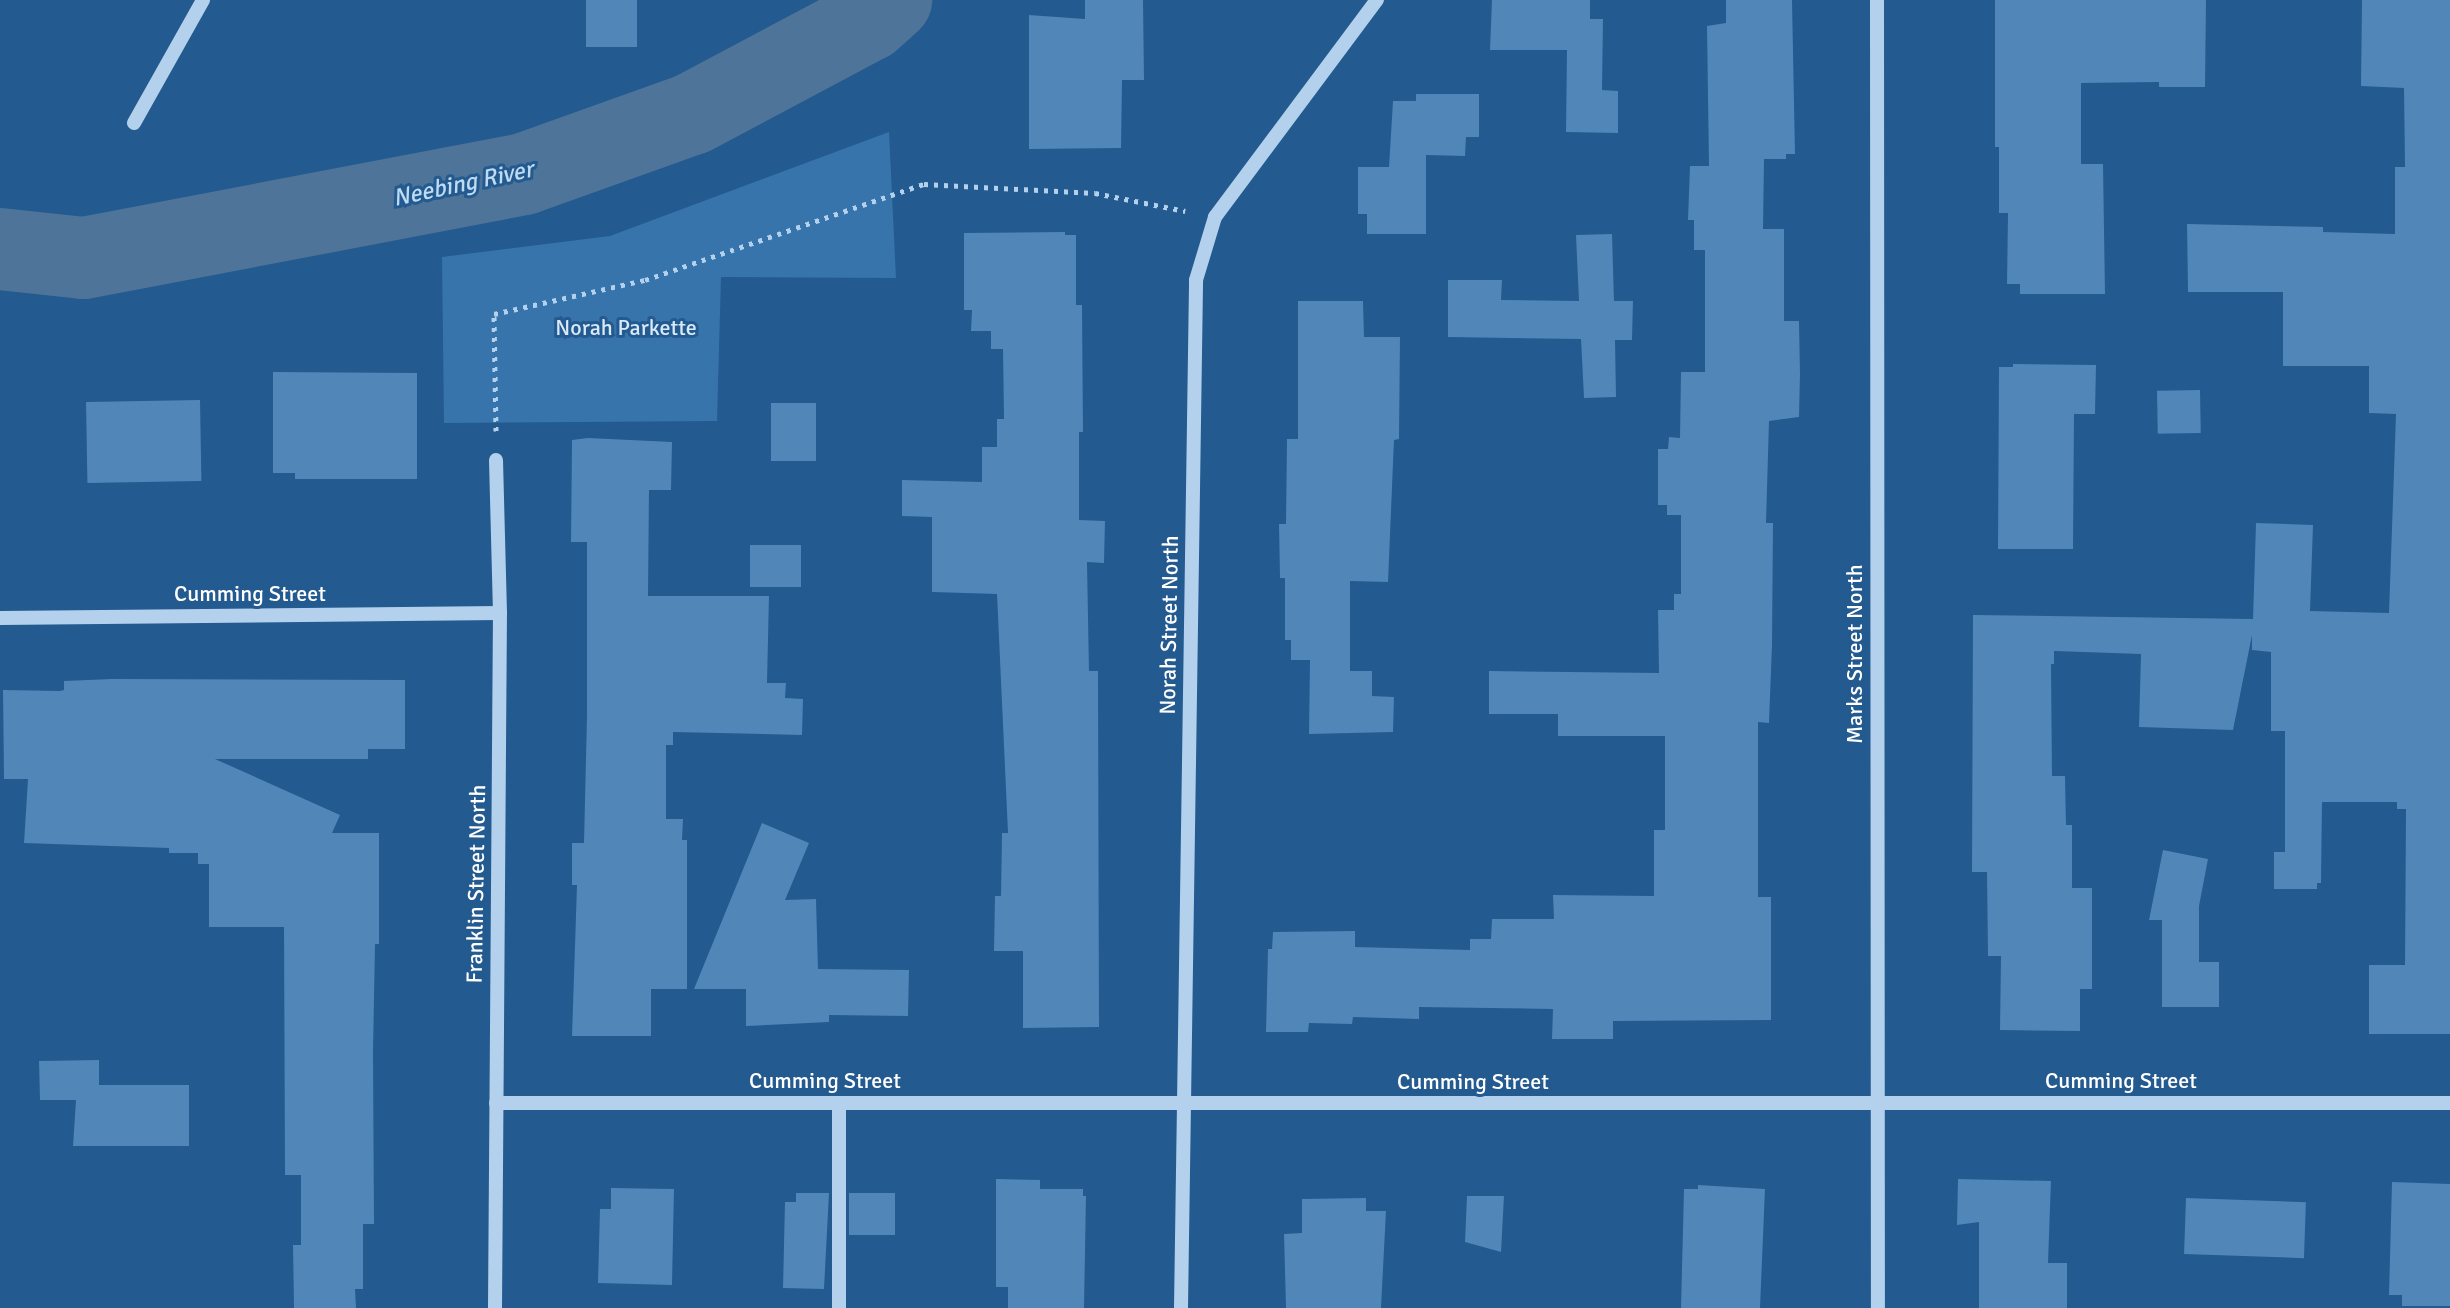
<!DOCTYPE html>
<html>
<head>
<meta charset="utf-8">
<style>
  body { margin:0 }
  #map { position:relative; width:2450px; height:1308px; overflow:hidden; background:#235a8f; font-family:Signika,sans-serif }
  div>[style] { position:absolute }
  .green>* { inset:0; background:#3774ac }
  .river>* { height:82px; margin:-41px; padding:0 41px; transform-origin:41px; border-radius:41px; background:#4e7499 }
  .building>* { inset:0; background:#5086b8; transform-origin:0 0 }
  .path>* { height:5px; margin-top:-2.5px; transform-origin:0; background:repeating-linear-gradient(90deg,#b3d1ec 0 4px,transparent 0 10px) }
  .minor>* { height:14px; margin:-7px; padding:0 7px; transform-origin:7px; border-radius:7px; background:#b3d1ec }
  span { translate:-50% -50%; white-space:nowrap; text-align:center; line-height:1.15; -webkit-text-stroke:6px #235a8f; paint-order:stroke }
  .park-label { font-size:22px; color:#d8e9f9 }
  .street-label { font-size:22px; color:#fff }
  .water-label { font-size:24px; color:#bfdbf3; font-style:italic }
</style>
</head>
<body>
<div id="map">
  <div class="green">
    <div style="clip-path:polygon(889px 132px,896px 278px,721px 277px,717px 421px,444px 423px,442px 257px,610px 236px)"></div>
  </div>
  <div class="river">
    <div style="left:0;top:249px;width:84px;rotate:6.1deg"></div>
    <div style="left:84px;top:258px;width:448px;rotate:-10.8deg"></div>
    <div style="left:524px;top:174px;width:178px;rotate:-19.7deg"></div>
    <div style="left:692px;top:114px;width:200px;rotate:-28deg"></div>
    <div style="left:869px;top:20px;width:30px;rotate:-42deg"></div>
  </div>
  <div class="building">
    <div style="left:586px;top:0;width:51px;height:47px"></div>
    <div style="clip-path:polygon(1085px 0,1143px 0,1144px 80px,1122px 80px,1121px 148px,1029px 149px,1029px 15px,1085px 19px)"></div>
    <div style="clip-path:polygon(1492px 0,1590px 0,1590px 19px,1603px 19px,1602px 90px,1618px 91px,1618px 133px,1566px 132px,1567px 50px,1490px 50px)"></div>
    <div style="clip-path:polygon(1726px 0,1792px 0,1795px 154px,1786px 154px,1786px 159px,1764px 159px,1763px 229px,1784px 229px,1784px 321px,1799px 321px,1800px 374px,1799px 417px,1769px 421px,1766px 523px,1773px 523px,1772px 645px,1769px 723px,1758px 722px,1758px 897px,1771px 897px,1771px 1020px,1613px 1021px,1613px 1039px,1552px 1039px,1553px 1009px,1419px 1007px,1419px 1019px,1353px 1017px,1352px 1024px,1309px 1023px,1308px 1032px,1266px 1032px,1268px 949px,1272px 949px,1273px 932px,1355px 931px,1355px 947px,1470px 950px,1470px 939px,1491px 939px,1492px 919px,1554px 919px,1553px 895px,1654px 896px,1654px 830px,1665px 830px,1665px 736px,1558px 736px,1558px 714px,1489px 714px,1489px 671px,1659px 673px,1658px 610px,1674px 610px,1674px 594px,1681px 594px,1681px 515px,1667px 515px,1667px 505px,1658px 505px,1658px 449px,1668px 449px,1669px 437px,1680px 438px,1681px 372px,1705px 372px,1705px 250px,1694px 250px,1694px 220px,1688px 220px,1690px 166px,1709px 166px,1707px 26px,1726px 23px)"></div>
    <div style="clip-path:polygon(1995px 0,2206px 0,2205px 87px,2159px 87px,2159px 82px,2081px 83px,2081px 164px,2103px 164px,2105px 294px,2020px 294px,2020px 284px,2007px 284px,2008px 213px,1999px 213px,1999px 147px,1995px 147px)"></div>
    <div style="clip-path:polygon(2362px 0,2450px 0,2450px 1034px,2369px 1034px,2369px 965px,2405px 965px,2406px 809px,2397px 809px,2397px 802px,2322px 802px,2321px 883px,2317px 883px,2317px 889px,2274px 889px,2274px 852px,2285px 852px,2285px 731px,2271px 731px,2271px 652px,2252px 650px,2252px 635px,2233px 730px,2139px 727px,2141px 654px,2054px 651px,2054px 664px,2051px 664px,2052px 776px,2065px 776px,2066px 825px,2072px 825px,2072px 888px,2092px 888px,2092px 989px,2080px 989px,2080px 1031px,2000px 1030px,2001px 956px,1988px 956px,1987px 872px,1972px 872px,1973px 615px,2253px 619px,2256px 523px,2313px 525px,2310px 611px,2389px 613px,2396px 414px,2369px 413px,2369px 366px,2283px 366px,2283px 292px,2188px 292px,2187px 224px,2323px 227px,2323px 232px,2395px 234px,2395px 167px,2405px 167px,2404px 88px,2361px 86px)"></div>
    <div style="clip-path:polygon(1416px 94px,1479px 94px,1479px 137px,1466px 137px,1465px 156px,1426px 155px,1426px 234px,1367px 234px,1367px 214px,1358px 214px,1358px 167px,1389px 167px,1393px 101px,1416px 101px)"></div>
    <div style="clip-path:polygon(1065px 232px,1065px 235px,1076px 235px,1076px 305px,1082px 305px,1083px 432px,1079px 432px,1079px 520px,1105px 521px,1104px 563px,1087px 562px,1089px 671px,1098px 671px,1099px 1027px,1023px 1028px,1023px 951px,994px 951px,995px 896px,1001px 896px,1002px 833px,1008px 833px,997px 594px,932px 592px,932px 517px,902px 516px,902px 480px,982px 482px,982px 447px,997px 447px,997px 419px,1004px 419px,1003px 349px,991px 349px,991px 331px,971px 331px,972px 310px,964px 310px,964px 233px)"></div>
    <div style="clip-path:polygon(1612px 234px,1614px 301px,1633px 301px,1632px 340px,1615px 340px,1616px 397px,1584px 398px,1581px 339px,1448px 337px,1448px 280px,1502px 280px,1501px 300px,1579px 301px,1576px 235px)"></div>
    <div style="clip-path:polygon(1298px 301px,1363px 301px,1364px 337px,1400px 337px,1399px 439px,1394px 440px,1388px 582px,1350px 581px,1350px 671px,1372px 671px,1372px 696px,1394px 697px,1393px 732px,1309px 734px,1310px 660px,1291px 660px,1291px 640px,1285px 640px,1285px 578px,1280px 578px,1279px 524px,1286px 524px,1287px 439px,1298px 439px)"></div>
    <div style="clip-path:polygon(2013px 364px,2096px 365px,2095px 414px,2074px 414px,2073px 549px,1998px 549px,1999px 367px,2013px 367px)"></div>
    <div style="clip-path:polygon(273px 372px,417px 373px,417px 479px,295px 479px,295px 473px,273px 473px)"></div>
    <div style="left:2200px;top:390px;width:43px;height:43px;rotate:89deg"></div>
    <div style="left:200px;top:400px;width:81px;height:114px;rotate:89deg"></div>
    <div style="left:771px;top:403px;width:45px;height:58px"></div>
    <div style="clip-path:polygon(588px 438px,672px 442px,671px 490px,649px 490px,648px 596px,769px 596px,767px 683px,786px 683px,785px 698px,803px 699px,802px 735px,673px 732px,673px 745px,666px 745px,666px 819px,683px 819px,682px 840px,687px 840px,687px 989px,651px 989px,651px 1036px,572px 1036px,577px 885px,572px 885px,572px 843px,584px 843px,587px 716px,587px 542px,571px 542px,572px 440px)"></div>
    <div style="left:750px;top:545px;width:51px;height:42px"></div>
    <div style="clip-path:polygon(112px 679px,405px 680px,405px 749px,368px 749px,368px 759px,215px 759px,340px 815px,332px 833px,379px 833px,379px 944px,375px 944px,373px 1053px,374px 1224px,363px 1224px,363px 1289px,355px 1289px,356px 1308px,294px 1308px,293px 1245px,301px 1245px,301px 1175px,285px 1175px,284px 927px,209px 927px,209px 864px,198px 864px,198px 853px,169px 853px,169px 848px,24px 843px,28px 779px,4px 779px,3px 690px,60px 691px,64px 690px,64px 681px)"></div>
    <div style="clip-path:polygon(762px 823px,809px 843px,785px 900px,816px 899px,818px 969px,909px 970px,908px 1016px,829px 1015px,829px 1022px,746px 1026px,746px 989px,694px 989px)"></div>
    <div style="clip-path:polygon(2163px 850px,2208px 859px,2199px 906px,2199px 962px,2219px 962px,2219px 1007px,2162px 1007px,2162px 920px,2149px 920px)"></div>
    <div style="clip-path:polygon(99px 1060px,99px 1085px,189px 1085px,189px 1146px,73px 1146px,76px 1100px,40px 1100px,39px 1061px)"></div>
    <div style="clip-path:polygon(996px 1179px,1040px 1180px,1040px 1189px,1083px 1189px,1083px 1196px,1086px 1196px,1084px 1308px,1008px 1308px,1008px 1287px,996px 1287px)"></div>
    <div style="clip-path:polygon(1958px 1179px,2051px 1181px,2048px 1263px,2067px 1263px,2067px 1308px,1979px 1308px,1979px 1222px,1957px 1225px)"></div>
    <div style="clip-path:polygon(2392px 1182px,2450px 1184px,2450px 1306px,2402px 1306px,2402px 1295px,2389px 1295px)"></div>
    <div style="clip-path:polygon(1698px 1185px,1765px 1189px,1760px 1308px,1681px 1308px,1684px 1189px,1698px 1189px)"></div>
    <div style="clip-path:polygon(611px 1188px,674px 1189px,672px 1285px,598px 1283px,600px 1209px,611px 1209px)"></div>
    <div style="clip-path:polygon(796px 1193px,829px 1193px,824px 1289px,783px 1288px,785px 1202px,796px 1202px)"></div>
    <div style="left:849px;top:1193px;width:46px;height:42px"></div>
    <div style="clip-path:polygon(1467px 1196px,1504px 1196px,1501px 1252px,1465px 1242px)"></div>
    <div style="clip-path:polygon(1366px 1198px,1366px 1211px,1386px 1211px,1381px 1308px,1286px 1308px,1284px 1234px,1302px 1233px,1302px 1199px)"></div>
    <div style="left:2186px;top:1198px;width:120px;height:56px;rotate:2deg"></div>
  </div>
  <div class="path">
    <div style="left:496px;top:431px;width:117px;rotate:-91deg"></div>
    <div style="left:494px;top:314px;width:155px;rotate:-12.7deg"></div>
    <div style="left:645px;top:280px;width:295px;rotate:-19deg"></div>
    <div style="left:924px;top:184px;width:171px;rotate:3deg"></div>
    <div style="left:1095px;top:193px;width:92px;rotate:11.3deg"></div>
  </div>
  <div class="minor">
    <div style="left:1877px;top:0;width:1308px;rotate:89.96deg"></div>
    <div style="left:134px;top:123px;width:141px;rotate:-60.7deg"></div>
    <div style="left:0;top:618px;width:500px;rotate:-0.57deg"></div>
    <div style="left:496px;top:1103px;width:1954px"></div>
    <div style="left:495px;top:1308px;width:695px;rotate:-89.59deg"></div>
    <div style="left:500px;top:613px;width:153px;rotate:-91.5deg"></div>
    <div style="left:839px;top:1308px;width:205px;rotate:-90deg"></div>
    <div style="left:1181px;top:1308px;width:1028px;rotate:-89.16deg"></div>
    <div style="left:1196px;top:280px;width:66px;rotate:-73.2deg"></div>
    <div style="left:1215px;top:217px;width:271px;rotate:-53.3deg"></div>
  </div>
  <div class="park-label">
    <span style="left:626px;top:328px">Norah Parkette</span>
  </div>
  <div class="street-label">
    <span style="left:250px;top:594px">Cumming Street</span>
    <span style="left:1169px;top:625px;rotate:-89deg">Norah Street North</span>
    <span style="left:1855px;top:654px;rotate:-90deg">Marks Street North</span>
    <span style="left:476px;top:884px;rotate:-89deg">Franklin Street North</span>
    <span style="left:825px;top:1081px">Cumming Street</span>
    <span style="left:2121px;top:1081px">Cumming Street</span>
    <span style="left:1473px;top:1082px">Cumming Street</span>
  </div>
  <div class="water-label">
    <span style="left:463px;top:184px;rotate:-12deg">Neebing River</span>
  </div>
</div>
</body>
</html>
